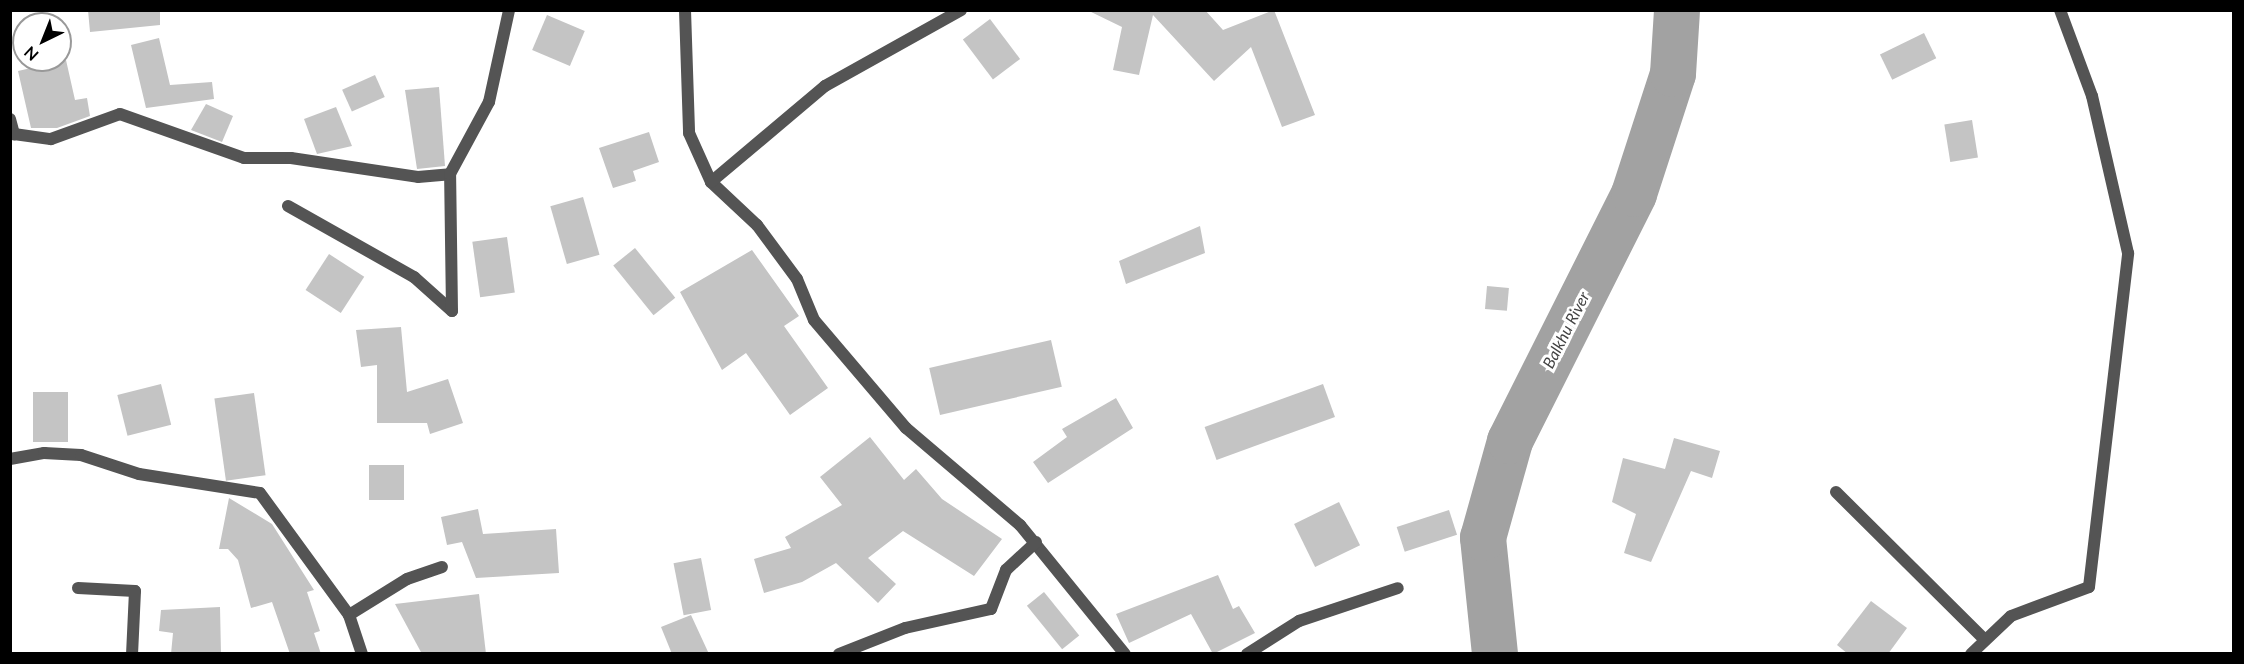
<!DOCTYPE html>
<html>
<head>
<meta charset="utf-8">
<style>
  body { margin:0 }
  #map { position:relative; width:2244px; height:664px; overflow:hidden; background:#fff; font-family:Lato,sans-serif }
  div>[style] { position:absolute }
  .river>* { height:46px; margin:-23px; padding:0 23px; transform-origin:23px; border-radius:23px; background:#a2a2a2 }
  .building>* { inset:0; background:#c4c4c4; transform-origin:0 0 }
  .street>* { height:12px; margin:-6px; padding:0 6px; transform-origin:6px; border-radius:6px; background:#545454 }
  span { translate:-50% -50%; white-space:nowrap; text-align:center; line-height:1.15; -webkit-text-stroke:6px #fff; paint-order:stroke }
  .water-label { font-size:16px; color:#434343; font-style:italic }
  .frame { position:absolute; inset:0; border:12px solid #000; pointer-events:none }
  .north { position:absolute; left:12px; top:12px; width:60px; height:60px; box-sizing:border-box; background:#fff; border:2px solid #999; border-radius:50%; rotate:223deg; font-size:16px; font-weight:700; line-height:24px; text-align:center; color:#000 }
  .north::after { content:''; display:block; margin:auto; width:21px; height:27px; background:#000; clip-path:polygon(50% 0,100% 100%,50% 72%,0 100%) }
</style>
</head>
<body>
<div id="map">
  <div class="river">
    <div style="left:1495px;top:654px;width:117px;rotate:-95.9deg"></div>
    <div style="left:1483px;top:538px;width:101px;rotate:-74.4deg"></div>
    <div style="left:1510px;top:441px;width:276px;rotate:-63.3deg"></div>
    <div style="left:1634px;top:194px;width:126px;rotate:-72deg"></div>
    <div style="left:1673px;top:74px;width:64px;rotate:-86.4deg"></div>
  </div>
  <div class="building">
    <div style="clip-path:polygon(88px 10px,160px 10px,160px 25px,90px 32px)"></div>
    <div style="clip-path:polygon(1087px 10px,1205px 10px,1223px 30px,1274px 10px,1315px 115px,1282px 127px,1251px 47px,1214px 81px,1153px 15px,1139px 75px,1113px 70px,1122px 27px)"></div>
    <div style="left:547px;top:15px;width:41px;height:38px;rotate:23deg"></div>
    <div style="left:990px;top:19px;width:50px;height:34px;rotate:53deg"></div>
    <div style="left:1924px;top:33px;width:28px;height:49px;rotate:64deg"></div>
    <div style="clip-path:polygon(159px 38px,170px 85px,212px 82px,214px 99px,146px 108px,131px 45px)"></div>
    <div style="clip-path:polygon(66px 60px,75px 100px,87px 98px,90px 116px,57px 128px,31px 128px,18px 71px)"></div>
    <div style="left:375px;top:75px;width:24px;height:36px;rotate:66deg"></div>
    <div style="clip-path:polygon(439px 87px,445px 166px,417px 169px,405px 90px)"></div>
    <div style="clip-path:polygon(206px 104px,233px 116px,222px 142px,191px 130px)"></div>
    <div style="clip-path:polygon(336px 107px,352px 146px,317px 154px,304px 119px)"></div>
    <div style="left:1972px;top:120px;width:38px;height:28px;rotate:81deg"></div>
    <div style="clip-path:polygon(649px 132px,659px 162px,633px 171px,636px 181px,613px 188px,599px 148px)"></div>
    <div style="left:583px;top:197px;width:60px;height:34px;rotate:74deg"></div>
    <div style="clip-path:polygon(1200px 226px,1205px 253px,1126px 284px,1119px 261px)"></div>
    <div style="left:507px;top:237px;width:56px;height:35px;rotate:82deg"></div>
    <div style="left:635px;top:248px;width:64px;height:28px;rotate:51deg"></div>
    <div style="clip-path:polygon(752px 250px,799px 316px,784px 326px,828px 388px,790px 415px,746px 353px,722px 370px,680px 292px)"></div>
    <div style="left:329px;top:254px;width:42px;height:43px;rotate:33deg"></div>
    <div style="left:1487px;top:286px;width:22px;height:23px;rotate:5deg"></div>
    <div style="clip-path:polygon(401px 327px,407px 392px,448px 379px,463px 423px,430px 434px,427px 423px,377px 423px,377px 365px,361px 367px,356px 330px)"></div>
    <div style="left:1051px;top:340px;width:48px;height:125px;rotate:77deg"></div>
    <div style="left:161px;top:384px;width:42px;height:45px;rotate:76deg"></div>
    <div style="left:1323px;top:384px;width:35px;height:126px;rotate:70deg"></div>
    <div style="left:33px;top:392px;width:35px;height:50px"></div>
    <div style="left:254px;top:393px;width:83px;height:40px;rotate:82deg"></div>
    <div style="clip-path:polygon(1116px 398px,1133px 428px,1048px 483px,1033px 462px,1067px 437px,1062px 429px)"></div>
    <div style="clip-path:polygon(870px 437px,904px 480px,916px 469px,942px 499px,1002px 539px,974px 576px,903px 531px,868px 558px,896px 584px,878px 603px,836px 563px,802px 582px,764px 593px,754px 559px,791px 548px,785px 537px,842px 505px,820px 477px)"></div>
    <div style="clip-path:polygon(1674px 438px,1720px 451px,1712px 478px,1691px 471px,1651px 562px,1624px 553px,1636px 514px,1612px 502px,1623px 458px,1665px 469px)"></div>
    <div style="left:369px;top:465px;width:35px;height:35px"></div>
    <div style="clip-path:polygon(229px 498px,272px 524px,314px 590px,307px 592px,320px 631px,314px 633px,321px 654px,290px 654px,272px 602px,251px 608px,238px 560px,228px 549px,219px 549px)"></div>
    <div style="left:1339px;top:502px;width:48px;height:50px;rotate:64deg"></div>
    <div style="clip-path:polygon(478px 509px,483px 534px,556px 529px,559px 573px,476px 578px,462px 542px,447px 545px,441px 517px)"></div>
    <div style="left:1449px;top:510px;width:26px;height:55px;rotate:72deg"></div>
    <div style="left:701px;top:558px;width:53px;height:28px;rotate:79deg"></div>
    <div style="clip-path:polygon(1218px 575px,1233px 609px,1239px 606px,1255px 633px,1213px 654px,1191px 614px,1129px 643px,1116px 614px)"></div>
    <div style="left:1044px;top:592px;width:56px;height:22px;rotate:51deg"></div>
    <div style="clip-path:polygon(479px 594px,486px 654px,422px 654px,395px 604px)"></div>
    <div style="clip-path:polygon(1871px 601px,1907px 628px,1888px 654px,1848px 654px,1837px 645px)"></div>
    <div style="clip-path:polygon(220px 607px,221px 654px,171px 654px,173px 633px,159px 631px,161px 610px)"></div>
    <div style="clip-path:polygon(691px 615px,709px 654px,672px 654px,661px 627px)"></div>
  </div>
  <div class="street">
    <div style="left:685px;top:10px;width:123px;rotate:88.1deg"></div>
    <div style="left:689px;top:133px;width:54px;rotate:65.8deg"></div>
    <div style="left:711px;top:182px;width:63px;rotate:43.1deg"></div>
    <div style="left:757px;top:225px;width:67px;rotate:53.5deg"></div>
    <div style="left:797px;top:279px;width:44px;rotate:67.5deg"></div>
    <div style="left:814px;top:320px;width:142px;rotate:49.6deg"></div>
    <div style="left:906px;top:428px;width:150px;rotate:40.4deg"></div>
    <div style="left:1020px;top:525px;width:166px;rotate:50.9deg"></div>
    <div style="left:10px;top:119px;width:16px;rotate:75deg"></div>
    <div style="left:14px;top:134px;width:37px;rotate:8deg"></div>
    <div style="left:51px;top:139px;width:73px;rotate:-19.9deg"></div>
    <div style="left:120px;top:114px;width:132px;rotate:19.5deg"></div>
    <div style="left:244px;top:158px;width:47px"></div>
    <div style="left:291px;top:158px;width:128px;rotate:8.5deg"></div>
    <div style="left:418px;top:177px;width:32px;rotate:-5deg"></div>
    <div style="left:711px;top:182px;width:149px;rotate:-40.1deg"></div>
    <div style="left:825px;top:86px;width:156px;rotate:-29.2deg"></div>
    <div style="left:288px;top:206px;width:145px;rotate:29.4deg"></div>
    <div style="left:414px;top:277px;width:51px;rotate:41.8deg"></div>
    <div style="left:452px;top:311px;width:137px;rotate:-90.8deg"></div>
    <div style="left:450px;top:174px;width:82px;rotate:-61.6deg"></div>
    <div style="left:489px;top:102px;width:94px;rotate:-77.7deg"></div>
    <div style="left:10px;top:459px;width:35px;rotate:-10deg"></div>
    <div style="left:44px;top:453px;width:37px;rotate:3deg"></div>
    <div style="left:81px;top:455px;width:61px;rotate:18.1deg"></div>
    <div style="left:139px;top:474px;width:122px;rotate:8.9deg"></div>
    <div style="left:260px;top:493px;width:151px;rotate:53.9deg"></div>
    <div style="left:349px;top:615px;width:41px;rotate:71.6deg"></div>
    <div style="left:1836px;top:492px;width:210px;rotate:44.8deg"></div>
    <div style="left:78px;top:588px;width:57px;rotate:3deg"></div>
    <div style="left:135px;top:591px;width:63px;rotate:92.7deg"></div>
    <div style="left:349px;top:615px;width:68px;rotate:-31.8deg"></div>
    <div style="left:407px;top:579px;width:37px;rotate:-19deg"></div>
    <div style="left:839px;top:654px;width:71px;rotate:-21.5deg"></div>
    <div style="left:905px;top:628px;width:88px;rotate:-12.5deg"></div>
    <div style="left:991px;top:609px;width:42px;rotate:-69deg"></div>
    <div style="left:1006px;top:570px;width:41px;rotate:-43deg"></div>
    <div style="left:1247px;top:654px;width:62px;rotate:-32.4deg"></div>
    <div style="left:1299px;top:621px;width:104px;rotate:-18.4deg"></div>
    <div style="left:1971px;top:654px;width:55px;rotate:-43.5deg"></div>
    <div style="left:2011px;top:616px;width:83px;rotate:-20.4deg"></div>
    <div style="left:2089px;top:587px;width:336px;rotate:-83.3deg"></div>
    <div style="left:2128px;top:253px;width:161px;rotate:-102.9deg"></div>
    <div style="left:2092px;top:96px;width:92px;rotate:-110.4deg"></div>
  </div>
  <div class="water-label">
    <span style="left:1566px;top:330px;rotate:-63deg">Balkhu River</span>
  </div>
  <div class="frame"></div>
  <div class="north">N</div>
</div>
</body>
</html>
